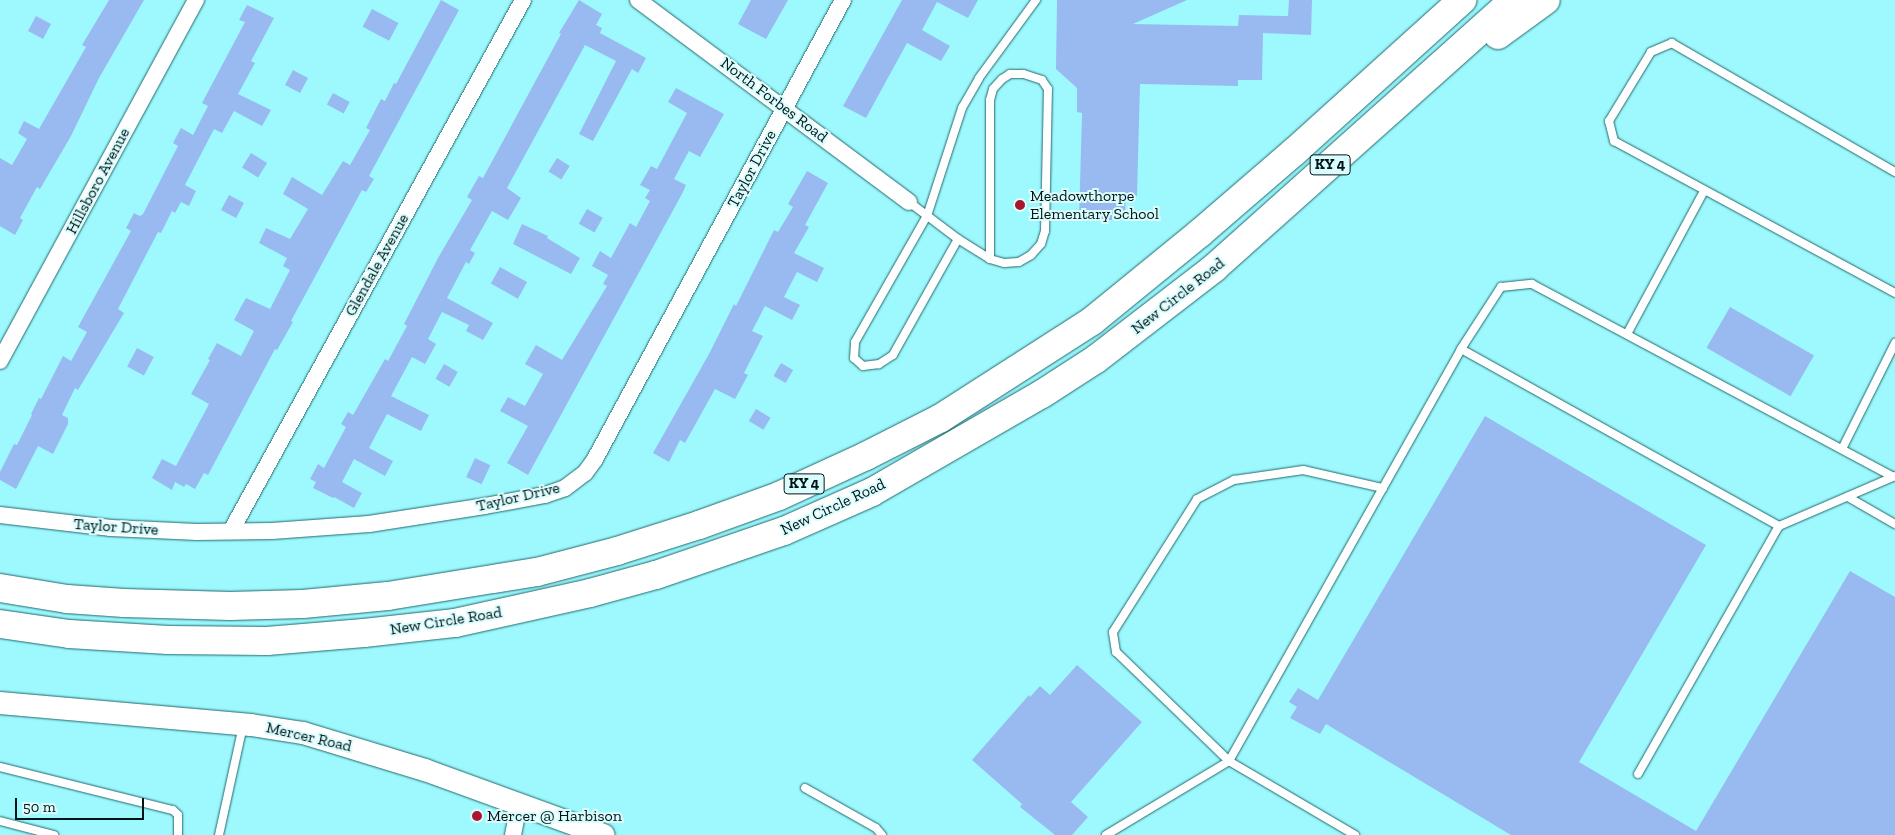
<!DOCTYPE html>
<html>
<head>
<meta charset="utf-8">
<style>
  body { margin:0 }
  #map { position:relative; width:1895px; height:835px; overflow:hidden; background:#9ef9fe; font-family:"Zilla Slab",serif }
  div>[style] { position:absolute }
  .building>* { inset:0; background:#98baf1; transform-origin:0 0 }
  .roads { filter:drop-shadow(0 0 1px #21696d) drop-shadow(0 0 1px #21696d) }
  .lane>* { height:8px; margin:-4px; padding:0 4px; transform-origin:4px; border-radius:4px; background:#fff }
  .street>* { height:16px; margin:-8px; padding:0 8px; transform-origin:8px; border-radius:8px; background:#fff }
  .secondary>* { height:22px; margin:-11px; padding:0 11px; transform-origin:11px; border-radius:11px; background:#fff }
  .highway>* { height:28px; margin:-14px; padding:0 14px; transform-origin:14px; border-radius:14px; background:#fff }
  .dots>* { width:14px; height:14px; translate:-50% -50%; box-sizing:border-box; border:2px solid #dafcfd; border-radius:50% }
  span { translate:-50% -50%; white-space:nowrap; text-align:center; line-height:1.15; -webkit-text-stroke:4px #dafcfd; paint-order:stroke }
  .shield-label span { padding:1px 4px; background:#dafcfd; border:1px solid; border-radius:4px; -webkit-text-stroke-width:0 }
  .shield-label { font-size:15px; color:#001517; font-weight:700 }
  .street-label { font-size:16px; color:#001517 }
  .poi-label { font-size:16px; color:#001517 }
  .left { translate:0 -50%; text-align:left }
  .scale { position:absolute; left:15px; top:798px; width:129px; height:22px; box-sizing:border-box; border:2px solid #001517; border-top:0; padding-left:6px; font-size:15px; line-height:18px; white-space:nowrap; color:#001517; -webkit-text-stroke:4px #dafcfd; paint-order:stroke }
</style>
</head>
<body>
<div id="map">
  <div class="building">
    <div style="clip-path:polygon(109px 0,144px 0,99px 78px,71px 136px,40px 189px,37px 187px,20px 218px,23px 220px,15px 235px,0 226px,0 158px,12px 165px,27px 139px,18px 133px,24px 121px,39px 129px,86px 47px,82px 45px)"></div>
    <div style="clip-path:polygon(441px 0,459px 10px,369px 176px,374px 179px,366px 192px,362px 190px,291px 321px,293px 322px,277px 350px,275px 349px,208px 475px,204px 473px,195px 489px,186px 484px,184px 487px,175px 482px,172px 490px,152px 478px,162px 459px,176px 466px,209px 404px,191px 394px,210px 360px,208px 359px,217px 343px,241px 356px,254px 331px,234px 320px,242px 305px,246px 298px,270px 309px,290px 270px,283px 266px,287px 258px,259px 243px,266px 228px,290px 239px,308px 209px,283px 194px,292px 177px,322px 195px,343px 161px,350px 165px,370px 130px,366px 128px,381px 99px,385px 101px,394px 83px,396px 84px)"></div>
    <div style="clip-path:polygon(579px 0,602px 14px,596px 25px,602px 28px,600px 33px,646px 58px,638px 73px,632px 69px,593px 141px,579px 134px,616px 61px,585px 45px,507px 188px,521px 198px,508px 220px,492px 211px,470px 250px,475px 253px,469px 264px,466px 262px,447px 298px,493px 323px,483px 340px,466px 331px,469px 325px,442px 312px,428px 339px,436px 344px,425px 364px,412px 357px,391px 396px,429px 415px,421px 431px,387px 414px,369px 448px,393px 461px,385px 476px,354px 459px,342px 482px,362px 493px,354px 508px,334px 497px,333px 498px,313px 488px,316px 482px,310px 479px,318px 464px,324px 468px,346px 427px,341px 424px,348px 412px,353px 415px,385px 359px,388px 361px,407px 326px,404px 324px,438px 258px,472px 200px,467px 197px,479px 176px,483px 178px,561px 34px,559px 33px)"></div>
    <div style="clip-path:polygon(751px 0,788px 0,766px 39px,738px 24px)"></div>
    <div style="clip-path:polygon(902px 0,978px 0,968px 18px,937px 2px,922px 30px,950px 46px,941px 61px,907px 43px,866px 118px,843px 106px)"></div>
    <div style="clip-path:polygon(1057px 0,1187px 0,1133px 24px,1238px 26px,1239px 15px,1288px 16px,1289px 0,1312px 0,1311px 35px,1263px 33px,1262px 80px,1238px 80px,1238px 86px,1140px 84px,1137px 196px,1126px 195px,1125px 214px,1112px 214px,1112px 220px,1079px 220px,1082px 113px,1077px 112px,1077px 88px,1056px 69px)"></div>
    <div style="clip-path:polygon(247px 5px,274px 18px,251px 61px,255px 63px,238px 94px,271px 110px,262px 126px,234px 111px,222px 133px,214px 129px,185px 185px,196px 191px,189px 206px,181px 202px,175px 213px,172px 211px,161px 233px,158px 232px,118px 309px,124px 313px,78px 390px,75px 388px,62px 415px,68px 418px,68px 424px,53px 454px,38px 446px,16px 489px,0 480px,0 472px,14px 444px,17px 445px,32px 415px,31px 414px,39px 398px,41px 399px,63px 356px,71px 361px,87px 332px,78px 327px,131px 231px,126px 228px,134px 213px,140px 216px,143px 214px,178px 146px,173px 143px,181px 128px,193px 135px,208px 106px,202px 103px,245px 22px,239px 20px)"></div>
    <div style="left:372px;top:9px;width:30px;height:20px;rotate:28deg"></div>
    <div style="left:36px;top:16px;width:17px;height:17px;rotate:28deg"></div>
    <div style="left:293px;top:70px;width:17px;height:17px;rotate:28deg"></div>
    <div style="clip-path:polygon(676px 88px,724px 114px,700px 157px,689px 151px,674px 179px,686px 185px,682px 194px,528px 475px,507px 463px,528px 426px,500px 411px,508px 397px,525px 406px,543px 374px,525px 364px,536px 345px,562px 360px,607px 286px,603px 284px,608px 275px,592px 266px,600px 251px,611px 258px,630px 223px,636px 227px,650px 201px,645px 198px,650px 190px,640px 185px,651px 166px,657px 169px,687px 113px,668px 102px)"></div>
    <div style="left:333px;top:93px;width:19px;height:13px;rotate:28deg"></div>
    <div style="left:251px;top:153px;width:19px;height:17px;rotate:32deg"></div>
    <div style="left:557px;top:158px;width:15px;height:16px;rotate:32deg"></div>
    <div style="clip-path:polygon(807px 171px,828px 183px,805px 225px,809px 227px,794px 253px,824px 268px,817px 282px,797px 272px,784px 297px,800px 305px,792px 320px,765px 306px,752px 331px,763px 336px,744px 373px,748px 375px,735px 399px,715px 389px,685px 443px,680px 440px,669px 462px,653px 453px,709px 354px,734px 304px,736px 306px,774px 230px,778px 232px,793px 207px,788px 204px)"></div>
    <div style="left:229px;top:195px;width:17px;height:17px;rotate:28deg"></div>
    <div style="left:587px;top:209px;width:18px;height:17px;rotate:29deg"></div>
    <div style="clip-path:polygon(522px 224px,548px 236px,547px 238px,580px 258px,571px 274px,513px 244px)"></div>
    <div style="left:500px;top:267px;width:31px;height:19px;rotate:29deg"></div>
    <div style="left:1730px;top:307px;width:97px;height:47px;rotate:30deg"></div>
    <div style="left:137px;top:348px;width:19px;height:21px;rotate:28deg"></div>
    <div style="left:781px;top:363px;width:14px;height:15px;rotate:30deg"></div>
    <div style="left:444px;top:364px;width:16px;height:17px;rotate:30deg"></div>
    <div style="left:756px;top:409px;width:17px;height:14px;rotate:31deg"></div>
    <div style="clip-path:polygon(1485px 416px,1706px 545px,1579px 762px,1696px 831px,1850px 571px,1895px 597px,1895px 835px,1511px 835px,1326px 724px,1320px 734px,1290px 718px,1297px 707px,1289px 702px,1298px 688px,1318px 700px)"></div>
    <div style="left:475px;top:458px;width:17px;height:21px;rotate:25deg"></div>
    <div style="clip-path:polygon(1077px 665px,1142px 722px,1071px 802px,1088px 817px,1072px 835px,1055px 835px,1020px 807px,1022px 804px,972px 760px,1029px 695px,1030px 697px,1040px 686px,1050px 695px)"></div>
  </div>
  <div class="roads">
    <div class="lane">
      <div style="left:1895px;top:172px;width:258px;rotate:-150deg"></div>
      <div style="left:1672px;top:43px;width:23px;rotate:157deg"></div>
      <div style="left:1651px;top:52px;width:81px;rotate:121.3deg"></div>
      <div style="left:1609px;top:121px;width:21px;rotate:76deg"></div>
      <div style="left:1614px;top:141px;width:319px;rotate:28.4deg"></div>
      <div style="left:909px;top:202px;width:61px;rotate:37.1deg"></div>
      <div style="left:958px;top:239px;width:38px;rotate:32deg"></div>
      <div style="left:990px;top:259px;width:15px;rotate:16deg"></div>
      <div style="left:1004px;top:263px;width:15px;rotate:-4deg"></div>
      <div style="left:1019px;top:262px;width:14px;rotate:-30deg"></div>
      <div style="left:1031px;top:255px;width:15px;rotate:-48deg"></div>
      <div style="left:1041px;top:244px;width:14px;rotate:-73deg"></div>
      <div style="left:1045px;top:231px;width:142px;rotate:-88.8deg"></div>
      <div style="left:1048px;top:89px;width:11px;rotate:-124deg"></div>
      <div style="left:1042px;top:80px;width:20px;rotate:-162deg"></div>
      <div style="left:1023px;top:74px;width:13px;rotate:180deg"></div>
      <div style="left:1010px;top:74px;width:9px;rotate:148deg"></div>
      <div style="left:1002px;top:79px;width:13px;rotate:132deg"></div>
      <div style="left:993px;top:89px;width:11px;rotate:105deg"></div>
      <div style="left:990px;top:100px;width:159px;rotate:90deg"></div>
      <div style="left:958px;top:239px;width:133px;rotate:119.3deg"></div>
      <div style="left:893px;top:355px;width:17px;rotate:147deg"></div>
      <div style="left:879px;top:364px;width:16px;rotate:173deg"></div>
      <div style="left:863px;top:366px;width:12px;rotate:-138deg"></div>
      <div style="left:854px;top:358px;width:16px;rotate:-86deg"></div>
      <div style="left:855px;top:342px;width:145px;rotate:-60.3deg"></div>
      <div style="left:927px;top:216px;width:114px;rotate:-72deg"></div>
      <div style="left:962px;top:108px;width:34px;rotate:-60deg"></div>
      <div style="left:979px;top:78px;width:97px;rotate:-53.8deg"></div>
      <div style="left:1627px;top:334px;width:162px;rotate:-61.7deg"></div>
      <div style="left:1461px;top:349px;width:74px;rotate:-57.2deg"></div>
      <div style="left:1501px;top:287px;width:31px;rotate:-6deg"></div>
      <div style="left:1532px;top:284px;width:409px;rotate:28.1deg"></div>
      <div style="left:1842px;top:449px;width:119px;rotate:-63.4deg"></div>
      <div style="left:1848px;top:497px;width:54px;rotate:29.9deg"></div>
      <div style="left:0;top:767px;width:178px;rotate:14deg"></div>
      <div style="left:173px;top:810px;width:7px;rotate:45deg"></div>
      <div style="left:178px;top:815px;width:20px;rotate:90deg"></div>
      <div style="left:1638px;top:774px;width:285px;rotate:-60.4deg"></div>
      <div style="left:805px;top:788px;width:81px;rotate:29.4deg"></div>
      <div style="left:876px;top:828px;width:9px;rotate:49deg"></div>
      <div style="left:0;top:821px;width:56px;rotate:14.5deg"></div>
      <div style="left:219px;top:835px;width:112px;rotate:-77.6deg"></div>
      <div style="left:1106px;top:835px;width:144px;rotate:-31deg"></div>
      <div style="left:1229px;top:761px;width:157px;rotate:-136deg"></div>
      <div style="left:1116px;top:652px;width:20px;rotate:-99deg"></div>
      <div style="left:1113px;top:632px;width:157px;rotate:-57.7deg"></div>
      <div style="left:1197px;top:499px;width:42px;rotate:-27.2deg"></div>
      <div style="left:1234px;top:480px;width:70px;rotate:-8.2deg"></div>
      <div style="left:1303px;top:470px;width:82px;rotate:12.7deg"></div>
      <div style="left:1355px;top:835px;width:146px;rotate:-149.6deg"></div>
      <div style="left:1229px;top:761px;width:473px;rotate:-60.6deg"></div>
      <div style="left:1461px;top:349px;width:364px;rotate:29.1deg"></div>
      <div style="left:1779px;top:526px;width:126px;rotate:-23.3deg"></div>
    </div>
    <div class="street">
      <div style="left:638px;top:0;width:338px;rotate:36.7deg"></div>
      <div style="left:0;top:361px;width:411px;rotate:-61.5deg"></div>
      <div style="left:0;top:515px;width:112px;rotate:6.7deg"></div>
      <div style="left:111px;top:528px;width:86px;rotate:2.7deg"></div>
      <div style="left:197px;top:532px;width:75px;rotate:-0.8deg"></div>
      <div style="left:272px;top:531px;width:97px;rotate:-4.1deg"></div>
      <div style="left:369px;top:524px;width:117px;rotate:-8.8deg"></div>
      <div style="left:485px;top:506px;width:61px;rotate:-10.4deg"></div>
      <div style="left:545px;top:495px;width:21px;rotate:-19deg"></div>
      <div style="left:565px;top:488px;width:25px;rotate:-37deg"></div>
      <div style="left:585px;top:473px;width:17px;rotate:-54deg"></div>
      <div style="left:595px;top:459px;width:522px;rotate:-61.62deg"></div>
      <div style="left:231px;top:531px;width:606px;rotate:-61.19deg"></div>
      <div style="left:513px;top:835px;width:32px;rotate:-79deg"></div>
    </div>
    <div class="secondary">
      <div style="left:0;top:703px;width:252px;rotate:5deg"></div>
      <div style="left:251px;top:725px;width:53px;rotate:8.7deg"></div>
      <div style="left:303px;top:733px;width:127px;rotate:16.9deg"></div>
      <div style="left:425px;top:770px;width:190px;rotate:20deg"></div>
    </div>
    <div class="highway">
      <div style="left:1498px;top:35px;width:59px;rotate:-36.1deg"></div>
      <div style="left:0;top:588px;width:68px;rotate:9.3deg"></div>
      <div style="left:67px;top:599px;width:57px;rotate:4deg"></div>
      <div style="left:124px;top:603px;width:106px;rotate:1.6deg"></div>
      <div style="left:230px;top:606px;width:73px;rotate:-1.6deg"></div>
      <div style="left:303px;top:604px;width:85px;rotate:-5.4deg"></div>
      <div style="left:388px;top:596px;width:151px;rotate:-9.2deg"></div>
      <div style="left:537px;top:572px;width:83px;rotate:-14.7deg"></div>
      <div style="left:617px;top:551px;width:86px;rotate:-17.6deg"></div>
      <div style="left:699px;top:525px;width:85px;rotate:-19.9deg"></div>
      <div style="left:779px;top:496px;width:96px;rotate:-24.7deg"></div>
      <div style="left:866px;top:456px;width:84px;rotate:-26.9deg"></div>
      <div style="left:941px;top:418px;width:179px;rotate:-32.7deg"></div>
      <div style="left:1092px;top:321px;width:139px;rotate:-39.2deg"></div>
      <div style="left:1200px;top:233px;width:124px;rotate:-40.8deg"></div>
      <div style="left:1294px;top:152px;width:227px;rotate:-42.1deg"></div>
      <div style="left:0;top:624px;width:70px;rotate:8.2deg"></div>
      <div style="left:69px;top:634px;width:99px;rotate:3.5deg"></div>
      <div style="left:168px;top:640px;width:99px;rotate:0.6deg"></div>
      <div style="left:267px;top:641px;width:97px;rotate:-4.7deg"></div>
      <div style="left:364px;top:633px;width:92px;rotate:-6.3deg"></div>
      <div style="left:455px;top:623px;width:138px;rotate:-12.5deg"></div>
      <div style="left:590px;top:593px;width:68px;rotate:-15.3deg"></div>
      <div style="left:656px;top:575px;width:135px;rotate:-19deg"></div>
      <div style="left:784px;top:531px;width:96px;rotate:-23.9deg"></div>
      <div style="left:872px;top:492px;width:196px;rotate:-30deg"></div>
      <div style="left:1042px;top:394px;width:64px;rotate:-32.9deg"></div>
      <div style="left:1096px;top:359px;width:149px;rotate:-37.6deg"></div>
      <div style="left:1214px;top:268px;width:402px;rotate:-41.8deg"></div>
    </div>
  </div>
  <div class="dots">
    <div style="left:1020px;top:205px;background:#ab152f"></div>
    <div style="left:477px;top:816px;background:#ab152f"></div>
  </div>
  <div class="shield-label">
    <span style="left:1330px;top:165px">KY 4</span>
    <span style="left:804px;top:484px">KY 4</span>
  </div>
  <div class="street-label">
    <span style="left:774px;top:100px;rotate:37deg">North Forbes Road</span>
    <span style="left:752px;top:169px;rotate:-62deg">Taylor Drive</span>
    <span style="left:98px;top:181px;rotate:-62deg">Hillsboro Avenue</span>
    <span style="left:377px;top:265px;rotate:-61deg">Glendale Avenue</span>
    <span style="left:1178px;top:296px;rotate:-38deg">New Circle Road</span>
    <span style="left:518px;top:497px;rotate:-13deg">Taylor Drive</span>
    <span style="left:833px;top:507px;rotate:-25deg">New Circle Road</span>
    <span style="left:116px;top:527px;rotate:4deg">Taylor Drive</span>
    <span style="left:446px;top:621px;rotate:-9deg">New Circle Road</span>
    <span style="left:309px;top:737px;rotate:13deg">Mercer Road</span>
  </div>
  <div class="poi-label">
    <span class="left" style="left:1030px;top:205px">Meadowthorpe<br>Elementary School</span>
    <span class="left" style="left:487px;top:816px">Mercer @ Harbison</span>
  </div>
  <div class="scale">50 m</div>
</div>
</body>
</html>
